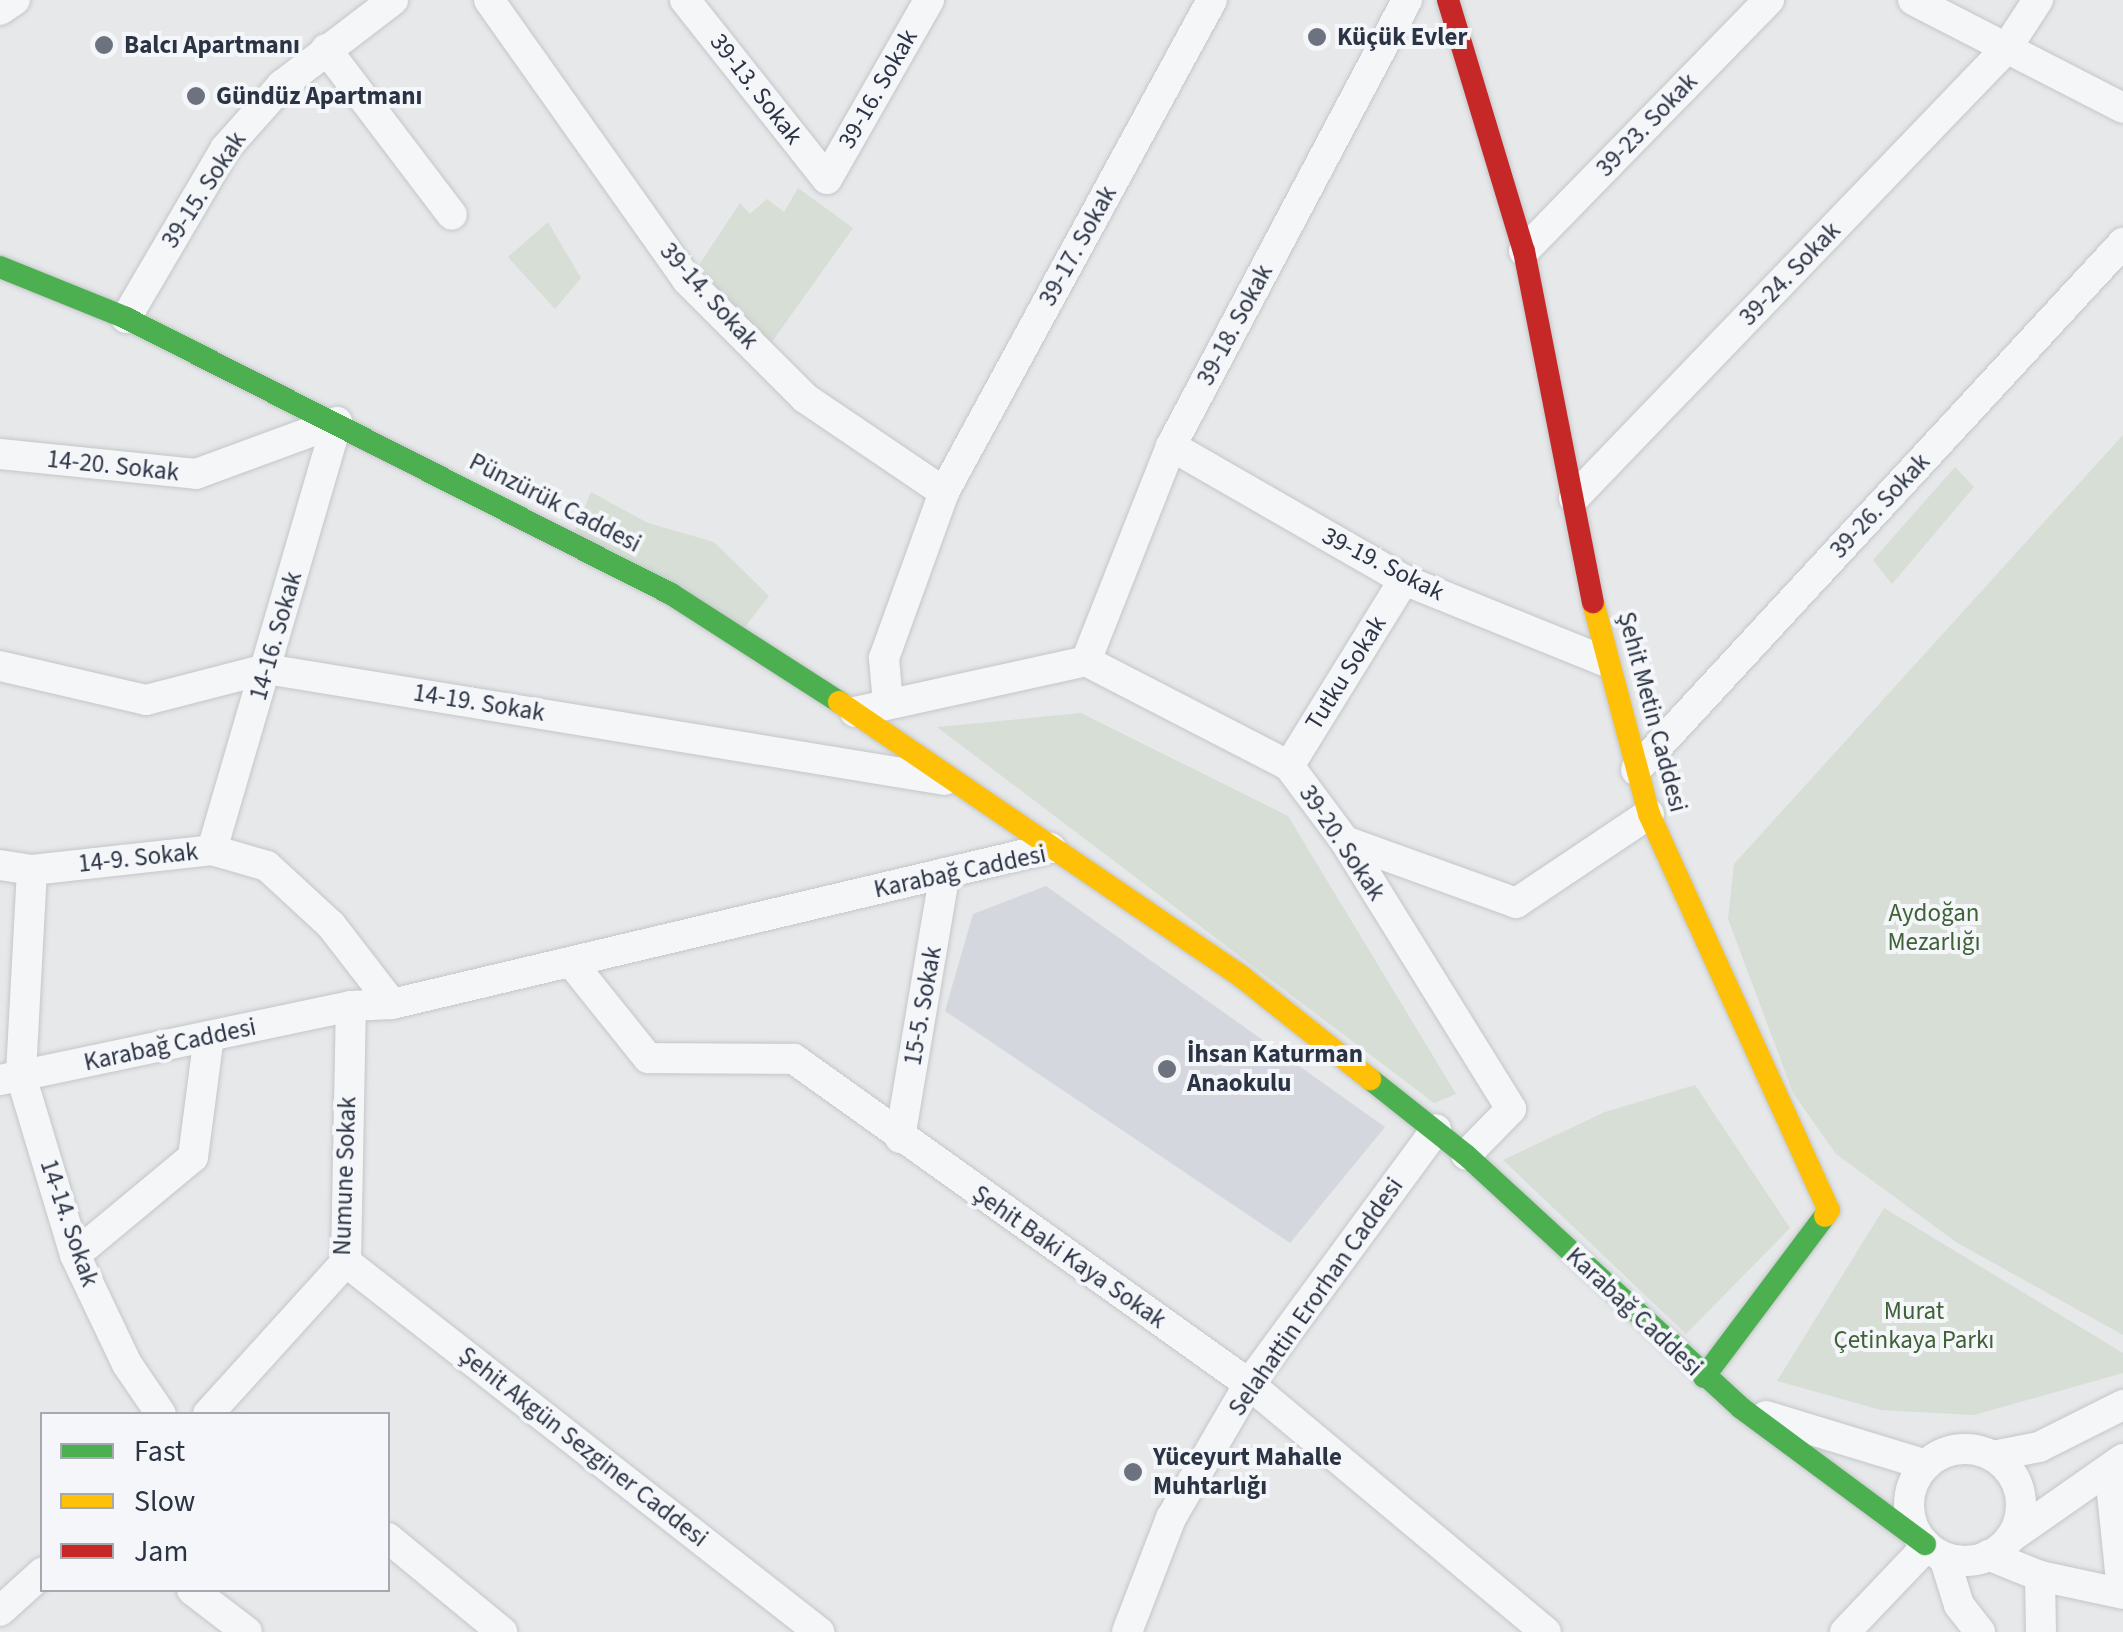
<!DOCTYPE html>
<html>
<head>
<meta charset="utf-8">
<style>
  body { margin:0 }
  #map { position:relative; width:2123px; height:1632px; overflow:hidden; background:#e6e8ea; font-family:"Source Sans 3",sans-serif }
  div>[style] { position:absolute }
  .built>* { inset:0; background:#d4d7dd }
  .green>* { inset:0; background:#d6ded6 }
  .roads { filter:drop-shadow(0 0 2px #c4c6c8) drop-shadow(0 0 2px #c4c6c8) }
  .street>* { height:30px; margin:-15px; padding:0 15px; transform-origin:15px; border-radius:15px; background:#f5f6f7 }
  .street>.ring { margin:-15px; padding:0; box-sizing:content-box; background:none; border:30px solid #f5f6f7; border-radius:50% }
  .fast>* { height:22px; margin:-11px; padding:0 11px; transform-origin:11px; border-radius:11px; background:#4caf50 }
  .slow>* { height:22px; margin:-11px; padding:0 11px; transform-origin:11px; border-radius:11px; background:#ffc107 }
  .jam>* { height:22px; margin:-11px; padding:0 11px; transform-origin:11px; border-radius:11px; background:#c62828 }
  .dots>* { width:28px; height:28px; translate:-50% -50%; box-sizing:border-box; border:5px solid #f4f6f9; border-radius:50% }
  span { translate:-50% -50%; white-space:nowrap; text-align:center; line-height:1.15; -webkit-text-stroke:8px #f4f6f9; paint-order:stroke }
  .poi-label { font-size:25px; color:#2b3445; font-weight:700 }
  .left { translate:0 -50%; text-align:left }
  .street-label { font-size:25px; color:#2b3445 }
  .park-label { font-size:25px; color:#3f6138 }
  .legend { position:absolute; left:40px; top:1412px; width:350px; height:180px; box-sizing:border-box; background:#f4f6f9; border:2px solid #a4a8b1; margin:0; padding:12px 18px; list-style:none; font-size:30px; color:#2b3445 }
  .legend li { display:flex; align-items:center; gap:20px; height:50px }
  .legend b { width:50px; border:2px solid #a4a8b1 }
</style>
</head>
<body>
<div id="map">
  <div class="built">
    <div style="clip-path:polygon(1046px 886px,1385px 1127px,1290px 1243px,945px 1011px,973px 914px)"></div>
  </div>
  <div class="green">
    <div style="clip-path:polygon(798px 188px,853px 228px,772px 342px,733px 311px,699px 265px,740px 203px,750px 214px,767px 199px,784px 212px)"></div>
    <div style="clip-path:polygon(548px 222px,581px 278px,555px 309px,508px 257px)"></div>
    <div style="clip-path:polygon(2123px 435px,2123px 1335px,1956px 1242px,1836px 1154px,1793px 1093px,1728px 919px,1734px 864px)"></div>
    <div style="clip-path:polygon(1955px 467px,1974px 487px,1892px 584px,1873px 560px)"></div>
    <div style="clip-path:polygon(591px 492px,648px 523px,714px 542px,769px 596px,744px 628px,574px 533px)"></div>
    <div style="clip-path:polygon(1081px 713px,1288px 816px,1456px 1094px,1434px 1103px,937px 727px)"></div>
    <div style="clip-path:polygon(1695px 1085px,1790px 1228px,1686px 1334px,1503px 1160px,1605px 1112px)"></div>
    <div style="clip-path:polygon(1884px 1208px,2123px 1353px,2123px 1373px,1974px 1415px,1881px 1410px,1777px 1381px)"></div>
  </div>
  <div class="roads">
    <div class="street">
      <div style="left:489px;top:0;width:343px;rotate:54.7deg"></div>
      <div style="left:687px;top:280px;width:167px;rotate:45deg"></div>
      <div style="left:805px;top:398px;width:168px;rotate:34.1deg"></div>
      <div style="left:685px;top:0;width:228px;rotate:51.6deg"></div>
      <div style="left:827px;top:179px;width:206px;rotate:-60.3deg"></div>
      <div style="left:1913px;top:0;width:236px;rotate:27.2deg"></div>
      <div style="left:0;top:10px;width:18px;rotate:-34deg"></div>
      <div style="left:326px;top:49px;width:208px;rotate:52.8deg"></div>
      <div style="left:1524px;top:251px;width:351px;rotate:-45.7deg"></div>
      <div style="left:126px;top:318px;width:196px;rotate:-59.6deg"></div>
      <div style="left:225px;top:149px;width:86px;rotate:-48.3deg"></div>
      <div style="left:282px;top:85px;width:140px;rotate:-37.4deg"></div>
      <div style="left:1171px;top:446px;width:269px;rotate:29.9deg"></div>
      <div style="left:1404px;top:580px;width:216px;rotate:22deg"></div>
      <div style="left:0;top:454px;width:197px;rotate:5.8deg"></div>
      <div style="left:196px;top:474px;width:150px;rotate:-20.2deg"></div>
      <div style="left:1574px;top:498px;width:623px;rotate:-46.11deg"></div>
      <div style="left:2006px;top:49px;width:59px;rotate:-56.9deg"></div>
      <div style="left:1086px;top:661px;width:231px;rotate:-68.4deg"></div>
      <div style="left:1171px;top:446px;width:505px;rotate:-62.11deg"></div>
      <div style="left:0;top:666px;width:150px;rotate:13.1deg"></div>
      <div style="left:146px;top:700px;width:124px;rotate:-14.5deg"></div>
      <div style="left:266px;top:669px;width:688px;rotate:9.28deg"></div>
      <div style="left:888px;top:704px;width:46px;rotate:-95deg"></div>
      <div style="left:884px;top:658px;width:177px;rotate:-70.1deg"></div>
      <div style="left:944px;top:492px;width:560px;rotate:-61.42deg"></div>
      <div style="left:855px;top:712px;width:237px;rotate:-12.4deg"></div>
      <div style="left:1086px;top:661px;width:229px;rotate:27.3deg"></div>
      <div style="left:1289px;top:766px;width:94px;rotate:53.3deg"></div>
      <div style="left:1345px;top:841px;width:315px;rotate:58.2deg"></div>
      <div style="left:1511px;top:1109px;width:64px;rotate:134.4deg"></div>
      <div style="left:1289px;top:766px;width:219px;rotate:-58.3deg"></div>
      <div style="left:1636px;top:770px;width:718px;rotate:-47.26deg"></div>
      <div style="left:1345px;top:841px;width:182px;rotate:19.9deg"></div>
      <div style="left:1516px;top:903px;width:160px;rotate:-33.8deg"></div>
      <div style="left:212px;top:850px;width:446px;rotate:-73.7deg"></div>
      <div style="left:0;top:865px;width:32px;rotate:9deg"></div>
      <div style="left:32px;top:870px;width:181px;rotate:-6.3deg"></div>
      <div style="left:212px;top:850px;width:57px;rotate:16.2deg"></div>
      <div style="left:267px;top:866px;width:87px;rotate:42.7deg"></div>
      <div style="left:331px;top:925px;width:100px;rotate:52.3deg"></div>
      <div style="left:32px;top:870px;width:206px;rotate:93.1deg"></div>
      <div style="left:21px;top:1076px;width:187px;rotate:73.2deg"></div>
      <div style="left:75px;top:1255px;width:121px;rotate:64.5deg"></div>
      <div style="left:127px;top:1364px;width:60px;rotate:55.8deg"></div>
      <div style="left:571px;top:962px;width:123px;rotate:51.3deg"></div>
      <div style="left:648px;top:1058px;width:146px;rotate:0.4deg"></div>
      <div style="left:794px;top:1059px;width:559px;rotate:35.54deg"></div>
      <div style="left:1249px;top:1384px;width:387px;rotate:39.9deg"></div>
      <div style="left:0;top:1080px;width:359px;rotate:-11.9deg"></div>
      <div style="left:351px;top:1006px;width:41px;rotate:-2.8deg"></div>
      <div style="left:392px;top:1004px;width:677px;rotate:-13.32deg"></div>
      <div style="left:900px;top:1138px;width:269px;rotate:-80.4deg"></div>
      <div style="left:75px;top:1255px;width:153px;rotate:-39.7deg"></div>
      <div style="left:193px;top:1157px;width:122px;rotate:-82.5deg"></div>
      <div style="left:346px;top:1262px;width:601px;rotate:38.03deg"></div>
      <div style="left:208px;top:1414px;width:205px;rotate:-47.8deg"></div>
      <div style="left:346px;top:1262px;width:256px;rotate:-88.9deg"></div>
      <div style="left:1766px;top:1416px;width:167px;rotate:17deg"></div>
      <div class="ring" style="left:1909px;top:1449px;width:82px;height:82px"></div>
      <div style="left:1993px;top:1456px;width:47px;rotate:-11.1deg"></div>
      <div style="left:2039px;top:1447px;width:94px;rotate:-26.6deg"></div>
      <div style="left:2110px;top:1473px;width:120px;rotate:84.2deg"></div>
      <div style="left:388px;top:1538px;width:148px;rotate:39.5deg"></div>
      <div style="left:2010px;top:1538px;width:138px;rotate:-35deg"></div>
      <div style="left:1988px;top:1555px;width:56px;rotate:22deg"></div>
      <div style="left:2040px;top:1576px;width:56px;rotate:89deg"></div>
      <div style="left:1944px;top:1557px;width:50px;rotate:72.6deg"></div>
      <div style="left:1959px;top:1605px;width:34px;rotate:52deg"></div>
      <div style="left:2040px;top:1576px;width:85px;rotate:12.2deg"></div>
      <div style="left:192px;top:1590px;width:69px;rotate:37.4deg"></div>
      <div style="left:0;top:1611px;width:57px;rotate:-42.1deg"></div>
      <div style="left:1127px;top:1632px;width:122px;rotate:-68.9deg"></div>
      <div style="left:1171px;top:1518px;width:155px;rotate:-59.8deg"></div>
      <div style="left:1249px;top:1384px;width:316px;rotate:-53.7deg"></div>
      <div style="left:1845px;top:1632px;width:119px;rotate:-46.4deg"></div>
    </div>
    <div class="fast">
      <div style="left:0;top:267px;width:136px;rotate:22deg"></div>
      <div style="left:126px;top:318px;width:611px;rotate:26.86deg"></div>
      <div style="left:671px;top:594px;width:200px;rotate:32.7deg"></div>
      <div style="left:1370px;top:1079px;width:122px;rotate:38.4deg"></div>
      <div style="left:1466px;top:1155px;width:374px;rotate:42.6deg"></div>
      <div style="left:1741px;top:1408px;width:229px;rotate:36.5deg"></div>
      <div style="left:1704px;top:1377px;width:201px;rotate:-53.1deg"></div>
    </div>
    <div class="slow">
      <div style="left:1593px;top:602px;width:219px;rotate:75.2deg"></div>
      <div style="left:1649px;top:814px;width:435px;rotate:65.6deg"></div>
      <div style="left:1829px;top:1210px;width:7px;rotate:124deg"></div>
      <div style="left:839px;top:702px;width:488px;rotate:34.3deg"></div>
      <div style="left:1242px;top:977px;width:164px;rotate:38.6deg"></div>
    </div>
    <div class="jam">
      <div style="left:1448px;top:0;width:262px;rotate:73.2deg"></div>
      <div style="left:1524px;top:251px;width:358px;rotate:78.9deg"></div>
    </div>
  </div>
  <div class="dots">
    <div style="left:1317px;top:37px;background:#6c737f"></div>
    <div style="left:104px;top:45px;background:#6c737f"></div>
    <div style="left:196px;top:96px;background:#6c737f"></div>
    <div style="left:1167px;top:1069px;background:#6c737f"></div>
    <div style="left:1133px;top:1472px;background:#6c737f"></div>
  </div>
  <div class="poi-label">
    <span class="left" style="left:1337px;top:37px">Küçük Evler</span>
    <span class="left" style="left:124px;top:45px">Balcı Apartmanı</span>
    <span class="left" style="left:216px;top:96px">Gündüz Apartmanı</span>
    <span class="left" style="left:1187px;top:1069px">İhsan Katurman<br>Anaokulu</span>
    <span class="left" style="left:1153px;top:1472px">Yüceyurt Mahalle<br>Muhtarlığı</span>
  </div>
  <div class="street-label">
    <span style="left:756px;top:89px;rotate:52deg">39-13. Sokak</span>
    <span style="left:878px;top:89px;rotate:-60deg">39-16. Sokak</span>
    <span style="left:1647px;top:125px;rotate:-46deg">39-23. Sokak</span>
    <span style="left:204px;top:190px;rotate:-57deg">39-15. Sokak</span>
    <span style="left:1078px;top:246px;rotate:-61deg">39-17. Sokak</span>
    <span style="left:1790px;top:274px;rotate:-46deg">39-24. Sokak</span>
    <span style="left:709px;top:296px;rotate:48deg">39-14. Sokak</span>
    <span style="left:1235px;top:325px;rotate:-62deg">39-18. Sokak</span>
    <span style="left:113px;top:466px;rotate:6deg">14-20. Sokak</span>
    <span style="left:555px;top:503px;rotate:27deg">Pünzürük Caddesi</span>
    <span style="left:1880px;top:506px;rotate:-47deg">39-26. Sokak</span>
    <span style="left:1383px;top:564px;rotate:27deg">39-19. Sokak</span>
    <span style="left:276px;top:636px;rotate:-74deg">14-16. Sokak</span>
    <span style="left:1346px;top:673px;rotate:-58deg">Tutku Sokak</span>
    <span style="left:479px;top:703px;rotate:9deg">14-19. Sokak</span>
    <span style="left:1652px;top:712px;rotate:75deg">Şehit Metin Caddesi</span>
    <span style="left:1342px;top:843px;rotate:56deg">39-20. Sokak</span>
    <span style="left:138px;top:858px;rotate:-6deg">14-9. Sokak</span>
    <span style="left:960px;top:872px;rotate:-12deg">Karabağ Caddesi</span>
    <span style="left:923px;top:1006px;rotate:-80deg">15-5. Sokak</span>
    <span style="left:170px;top:1045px;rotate:-12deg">Karabağ Caddesi</span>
    <span style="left:345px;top:1176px;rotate:-88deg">Numune Sokak</span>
    <span style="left:69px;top:1223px;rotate:71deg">14-14. Sokak</span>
    <span style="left:1069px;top:1257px;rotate:35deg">Şehit Baki Kaya Sokak</span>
    <span style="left:1316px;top:1297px;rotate:-55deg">Selahattin Erorhan Caddesi</span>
    <span style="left:1634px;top:1312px;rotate:43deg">Karabağ Caddesi</span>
    <span style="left:583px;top:1447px;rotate:38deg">Şehit Akgün Sezginer Caddesi</span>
  </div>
  <div class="park-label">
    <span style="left:1934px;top:928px">Aydoğan<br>Mezarlığı</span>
    <span style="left:1914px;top:1326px">Murat<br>Çetinkaya Parkı</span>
  </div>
  <ul class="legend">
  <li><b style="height:12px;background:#4caf50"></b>Fast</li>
  <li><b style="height:12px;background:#ffc107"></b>Slow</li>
  <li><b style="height:12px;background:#c62828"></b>Jam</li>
  </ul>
</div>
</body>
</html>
